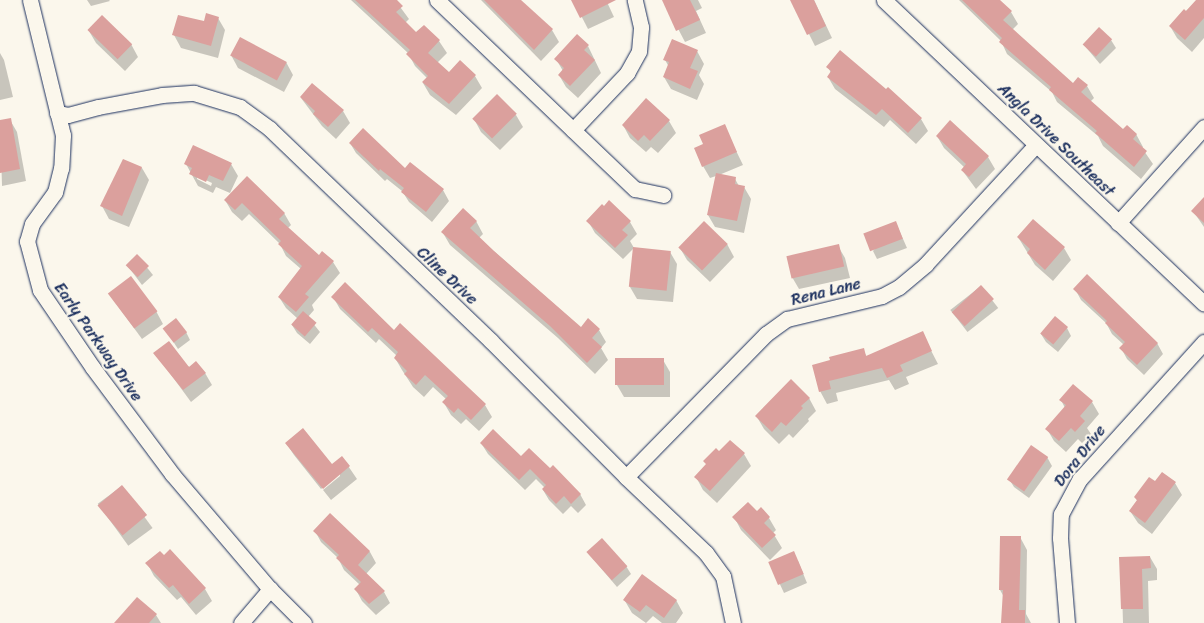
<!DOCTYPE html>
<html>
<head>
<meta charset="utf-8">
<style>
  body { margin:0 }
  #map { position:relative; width:1204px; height:623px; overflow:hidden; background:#fbf7ec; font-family:Sriracha,sans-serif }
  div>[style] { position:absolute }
  .shadow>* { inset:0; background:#0003; transform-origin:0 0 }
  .building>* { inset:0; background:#dba09d; transform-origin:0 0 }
  .roads { filter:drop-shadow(0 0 1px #1b2f5e) drop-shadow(0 0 1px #1b2f5e) }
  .minor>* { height:15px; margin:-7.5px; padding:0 7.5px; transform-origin:7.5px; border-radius:7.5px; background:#fbf7ec }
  span { translate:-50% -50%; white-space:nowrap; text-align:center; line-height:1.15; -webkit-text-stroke:4px #fbf7ec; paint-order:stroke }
  .street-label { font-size:16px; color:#1b2f5e }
</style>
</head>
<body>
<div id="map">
  <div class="shadow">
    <div style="clip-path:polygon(87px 0,109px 0,110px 1px,91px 6px)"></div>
    <div style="clip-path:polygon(351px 0,395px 0,409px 19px,405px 23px,416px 34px,424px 26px,439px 41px,447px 53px,437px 63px,449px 74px,475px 76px,482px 88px,456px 115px,430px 95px,423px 83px,427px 78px,415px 66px,408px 53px)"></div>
    <div style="clip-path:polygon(481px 0,520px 0,552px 30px,559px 42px,541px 61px)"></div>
    <div style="clip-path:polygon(573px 0,606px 0,614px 17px,588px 29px)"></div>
    <div style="clip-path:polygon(663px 0,698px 0,702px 8px,696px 11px,706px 33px,685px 42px)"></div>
    <div style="clip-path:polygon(792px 0,814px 0,832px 38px,815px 46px)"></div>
    <div style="clip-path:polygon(959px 0,999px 0,1011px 12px,1018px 24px,1012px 30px,1073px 85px,1087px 86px,1094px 98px,1090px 102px,1123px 131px,1136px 134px,1143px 147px,1142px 148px,1153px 164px,1141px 179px,1103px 146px,1098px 136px,1057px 102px,1052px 92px,1007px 54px,1001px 41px)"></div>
    <div style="clip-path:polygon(1198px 0,1204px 0,1204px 38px,1192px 52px,1177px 38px,1170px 26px)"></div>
    <div style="clip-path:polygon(218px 18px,225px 30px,218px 58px,181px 48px,174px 35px)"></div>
    <div style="clip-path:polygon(89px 31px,131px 44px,138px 57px,125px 71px,96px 43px)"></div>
    <div style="clip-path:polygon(1111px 40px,1116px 48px,1100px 64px,1084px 45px)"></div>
    <div style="clip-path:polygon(588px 46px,601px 73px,578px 98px,566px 87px,559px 75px,563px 71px,556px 59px)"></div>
    <div style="clip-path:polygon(697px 51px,704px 64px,699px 75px,704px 84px,697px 100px,671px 89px,664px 77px,669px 67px,665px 60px)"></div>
    <div style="clip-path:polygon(0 53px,4px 60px,13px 97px,0 100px)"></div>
    <div style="clip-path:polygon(231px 55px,286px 62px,293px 75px,284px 92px,238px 68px)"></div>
    <div style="clip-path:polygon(828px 67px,886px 91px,888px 89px,921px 119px,928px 131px,916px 144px,890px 120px,884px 127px,835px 89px,828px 77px,831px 73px)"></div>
    <div style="clip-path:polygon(301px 98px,343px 111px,350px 123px,336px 139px,322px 126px)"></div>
    <div style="clip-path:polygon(516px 115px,523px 127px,500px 150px,481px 132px,474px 119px)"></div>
    <div style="clip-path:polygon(10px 120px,17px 132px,26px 181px,2px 186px,0 121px)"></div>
    <div style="clip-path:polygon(669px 121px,676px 133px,658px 153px,651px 147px,646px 152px,630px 138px,623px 125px)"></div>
    <div style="clip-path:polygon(724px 126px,743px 165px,719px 175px,735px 179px,739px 186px,744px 187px,751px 199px,744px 233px,715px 227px,708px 215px,716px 176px,710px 178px,703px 166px,705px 145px)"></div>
    <div style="clip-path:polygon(937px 136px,988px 157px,995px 169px,976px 189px,962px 170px,965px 168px,944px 148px)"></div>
    <div style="clip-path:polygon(350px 143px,443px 190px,449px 201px,432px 222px,409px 202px,402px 191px,387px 179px,385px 181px,356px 153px)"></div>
    <div style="clip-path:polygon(123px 160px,142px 168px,149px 180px,129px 227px,109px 219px,102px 206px)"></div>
    <div style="clip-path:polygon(evenodd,186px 164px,231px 164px,238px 176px,230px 193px,216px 187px,213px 193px,198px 186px,186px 164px,197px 176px,212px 183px,211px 186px,197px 179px,197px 176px)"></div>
    <div style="clip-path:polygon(247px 178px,284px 213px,291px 225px,287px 229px,319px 256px,333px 262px,340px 273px,312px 305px,314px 310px,308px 317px,320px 332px,310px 344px,297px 333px,292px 325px,298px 319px,286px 308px,279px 297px,301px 269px,286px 256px,280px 244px,249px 214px,242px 221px,232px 212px,225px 200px)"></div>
    <div style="clip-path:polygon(1204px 199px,1204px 227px,1193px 211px)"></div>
    <div style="clip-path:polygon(476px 221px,483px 234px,479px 238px,581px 328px,599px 330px,606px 342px,601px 348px,608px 360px,595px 374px,558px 338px,450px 245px,443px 233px)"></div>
    <div style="clip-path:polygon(588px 221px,630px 222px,637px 234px,630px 241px,634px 248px,623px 259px,595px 233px)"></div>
    <div style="clip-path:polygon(1033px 221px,1064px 248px,1071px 260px,1053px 281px,1035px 265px,1018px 237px)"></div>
    <div style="clip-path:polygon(896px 223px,907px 248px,877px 259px,873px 251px)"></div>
    <div style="clip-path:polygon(727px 244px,734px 257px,710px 282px,687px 260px,680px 248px)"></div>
    <div style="clip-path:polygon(838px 246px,845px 258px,850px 278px,799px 289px,792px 277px)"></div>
    <div style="clip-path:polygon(670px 252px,677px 264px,673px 302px,637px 299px,630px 287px)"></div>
    <div style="clip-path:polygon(137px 255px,153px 275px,142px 285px,127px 265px)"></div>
    <div style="left:981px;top:286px;width:28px;height:39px;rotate:52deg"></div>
    <div style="clip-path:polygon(1075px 289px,1157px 343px,1163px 354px,1144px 375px,1127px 359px,1121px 348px,1124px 345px,1112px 334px,1106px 323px,1081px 300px)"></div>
    <div style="clip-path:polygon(109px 294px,156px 311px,163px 324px,142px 339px)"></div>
    <div style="clip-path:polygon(333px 297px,394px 331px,485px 405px,492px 417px,479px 431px,466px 419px,461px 424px,451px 415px,444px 403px,447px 400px,433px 387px,424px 397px,413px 387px,402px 370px,395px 358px,397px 356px,379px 339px,376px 343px,340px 309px)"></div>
    <div style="clip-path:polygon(1067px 328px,1071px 336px,1058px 352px,1046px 342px,1041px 334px)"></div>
    <div style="clip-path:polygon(165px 329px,186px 332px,190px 340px,178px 349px)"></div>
    <div style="clip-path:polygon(922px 333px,938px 364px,906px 377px,909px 384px,895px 390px,889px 380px,836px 393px,838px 401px,827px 404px,820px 391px,814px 366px,863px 350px,867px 357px)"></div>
    <div style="clip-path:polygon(155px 353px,205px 373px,212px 385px,191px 402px)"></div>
    <div style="clip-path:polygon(663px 360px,670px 372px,670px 397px,624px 397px,617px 385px)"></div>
    <div style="clip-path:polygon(809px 398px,816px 411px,808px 419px,809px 421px,793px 438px,789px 434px,779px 444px,764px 429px,757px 417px)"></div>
    <div style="clip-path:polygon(1061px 400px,1092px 402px,1099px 414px,1087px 428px,1091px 434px,1082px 443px,1078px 439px,1066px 452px,1054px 441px,1047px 429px,1065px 408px)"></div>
    <div style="clip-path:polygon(730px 441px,744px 454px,751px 466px,717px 503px,703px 490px,696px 477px)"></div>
    <div style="clip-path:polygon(286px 443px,332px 466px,342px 457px,357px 479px,331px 500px,323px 490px,340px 476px,340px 473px,321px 489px,294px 455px)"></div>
    <div style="clip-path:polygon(481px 443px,550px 470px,580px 494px,586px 505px,578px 513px,571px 506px,563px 514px,549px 500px,543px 490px,545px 488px,536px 479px,525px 490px,488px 454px)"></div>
    <div style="clip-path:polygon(1047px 457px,1052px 466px,1029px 498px,1014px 487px,1009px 479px)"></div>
    <div style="clip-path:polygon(1156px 483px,1175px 483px,1182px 495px,1152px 534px,1138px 523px,1130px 511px,1138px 502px,1135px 497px)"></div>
    <div style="left:122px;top:486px;width:52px;height:30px;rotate:54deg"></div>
    <div style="clip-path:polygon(757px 513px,769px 518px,776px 530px,773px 533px,782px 548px,770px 560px,741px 530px,734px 517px)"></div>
    <div style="clip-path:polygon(330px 515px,370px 552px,376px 563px,366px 574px,384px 592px,390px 603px,376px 615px,362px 601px,356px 590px,360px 585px,344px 570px,338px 558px,321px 542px,315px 531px)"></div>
    <div style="clip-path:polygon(1020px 537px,1027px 550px,1026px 614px,1031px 623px,1003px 623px,1004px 597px,1000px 590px)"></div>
    <div style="clip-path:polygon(170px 551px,205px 589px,212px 601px,196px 615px,181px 597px,177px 600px,154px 576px,147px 563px,163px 557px)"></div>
    <div style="clip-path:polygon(588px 553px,626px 566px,631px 574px,617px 587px)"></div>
    <div style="clip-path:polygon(1150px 557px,1157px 569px,1157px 580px,1148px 581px,1149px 623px,1123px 623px,1121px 558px)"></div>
    <div style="clip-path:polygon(798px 561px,807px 583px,784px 593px,770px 563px)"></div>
    <div style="clip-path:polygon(676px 600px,683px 613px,676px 623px,662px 623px,653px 616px,646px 623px,632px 613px,625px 601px)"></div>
    <div style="clip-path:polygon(156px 615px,161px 623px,115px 623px)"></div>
  </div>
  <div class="building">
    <div style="clip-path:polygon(355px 0,397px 0,403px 6px,396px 12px,416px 32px,424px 25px,440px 40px,428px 53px,449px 72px,460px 60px,476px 75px,449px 104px,422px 82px,428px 76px,406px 54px,410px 50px)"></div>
    <div style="clip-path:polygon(484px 0,521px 0,553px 29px,534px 50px)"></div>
    <div style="clip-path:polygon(571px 0,616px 0,580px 18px)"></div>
    <div style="clip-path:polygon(662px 0,690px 0,700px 20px,676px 31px)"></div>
    <div style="clip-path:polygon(790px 0,814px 0,826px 26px,807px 35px)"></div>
    <div style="clip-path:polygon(962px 0,1000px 0,1012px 11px,1003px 20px,1073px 83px,1078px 77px,1088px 85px,1081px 92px,1123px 129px,1127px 125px,1137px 134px,1133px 139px,1147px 151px,1134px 167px,1095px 133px,1097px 131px,1049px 90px,1051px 87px,999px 42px,1002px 38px)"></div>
    <div style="clip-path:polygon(1196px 0,1204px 0,1204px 18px,1185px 40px,1169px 26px,1184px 9px,1186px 11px)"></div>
    <div style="clip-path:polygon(206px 13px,219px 17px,211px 46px,172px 35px,178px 15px,204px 21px)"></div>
    <div style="left:102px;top:15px;width:42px;height:21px;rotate:44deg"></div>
    <div style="left:1099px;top:27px;width:18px;height:24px;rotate:43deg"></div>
    <div style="clip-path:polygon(577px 34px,589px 45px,584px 50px,595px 60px,570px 86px,558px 75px,564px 68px,554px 59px)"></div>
    <div style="left:240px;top:37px;width:53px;height:21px;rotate:28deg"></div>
    <div style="clip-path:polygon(672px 39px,698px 50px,690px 68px,698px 71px,690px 89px,663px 77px,669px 62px,663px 60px)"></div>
    <div style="clip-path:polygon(840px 50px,886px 89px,888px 87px,922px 118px,908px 133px,882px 109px,876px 115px,827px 77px,831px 71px,826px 67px)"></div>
    <div style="clip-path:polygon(312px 83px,344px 110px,328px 127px,313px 114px,315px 111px,300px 97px)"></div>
    <div style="left:497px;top:94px;width:28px;height:35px;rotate:45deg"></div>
    <div style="clip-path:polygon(646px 98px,670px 120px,650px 141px,644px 135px,638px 141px,622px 125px)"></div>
    <div style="clip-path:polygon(11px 118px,20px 169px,0 173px,0 120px)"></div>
    <div style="clip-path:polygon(950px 120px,989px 156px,969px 177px,961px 170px,966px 164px,936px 136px)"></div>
    <div style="clip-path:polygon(725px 124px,737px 152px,702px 167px,694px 148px,703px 144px,699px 135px)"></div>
    <div style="clip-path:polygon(363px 128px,405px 168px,410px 162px,444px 189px,426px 212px,401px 192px,404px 188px,380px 169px,379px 171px,349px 143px)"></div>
    <div style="clip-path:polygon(193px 145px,232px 163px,223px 181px,209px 175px,206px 182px,189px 174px,192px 168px,184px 164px)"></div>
    <div style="clip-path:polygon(123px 159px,142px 167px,122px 216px,100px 206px)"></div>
    <div style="clip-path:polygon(716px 173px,736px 177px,735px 184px,745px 186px,737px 221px,707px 215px)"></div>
    <div style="clip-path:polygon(247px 176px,285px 213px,279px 219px,319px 255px,322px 251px,334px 261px,305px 294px,309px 297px,296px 312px,278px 297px,302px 266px,278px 244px,281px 241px,242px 203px,235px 210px,224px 200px)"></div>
    <div style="clip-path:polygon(1204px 197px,1204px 223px,1191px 211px)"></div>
    <div style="clip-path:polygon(609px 200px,631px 221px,622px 230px,628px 235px,615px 248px,586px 221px,602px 204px,604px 206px)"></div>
    <div style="clip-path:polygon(463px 208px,477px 221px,470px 228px,494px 251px,581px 327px,588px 318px,600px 329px,592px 338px,602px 347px,587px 363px,550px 326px,441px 232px)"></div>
    <div style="clip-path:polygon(1033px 219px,1065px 247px,1045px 270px,1027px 253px,1030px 249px,1017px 237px)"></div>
    <div style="left:704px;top:221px;width:33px;height:37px;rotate:44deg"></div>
    <div style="left:896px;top:221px;width:19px;height:35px;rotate:69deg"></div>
    <div style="left:839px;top:244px;width:23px;height:54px;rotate:77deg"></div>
    <div style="left:633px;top:247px;width:38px;height:40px;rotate:6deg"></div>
    <div style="left:137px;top:254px;width:17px;height:16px;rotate:45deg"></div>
    <div style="clip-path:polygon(1087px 274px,1158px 343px,1137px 365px,1119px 348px,1125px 342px,1105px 323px,1107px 321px,1073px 289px)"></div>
    <div style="left:131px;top:276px;width:44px;height:29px;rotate:53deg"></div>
    <div style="clip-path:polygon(345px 282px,394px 330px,400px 323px,486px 404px,471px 420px,458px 408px,454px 413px,442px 402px,448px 396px,425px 375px,416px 385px,404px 374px,407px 371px,394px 358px,398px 352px,372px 328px,368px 332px,331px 297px)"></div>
    <div style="left:981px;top:285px;width:19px;height:40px;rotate:47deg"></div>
    <div style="left:303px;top:311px;width:18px;height:18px;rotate:41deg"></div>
    <div style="left:1055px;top:316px;width:17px;height:23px;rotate:40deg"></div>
    <div style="left:176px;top:318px;width:18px;height:17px;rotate:52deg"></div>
    <div style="clip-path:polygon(923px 331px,932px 351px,900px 365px,903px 371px,887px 378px,882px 368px,829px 381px,831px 389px,819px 392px,812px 365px,830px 360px,829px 357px,864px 348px,866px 356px)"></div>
    <div style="clip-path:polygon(169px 341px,189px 367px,196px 361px,206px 373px,183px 390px,153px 353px)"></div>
    <div style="left:615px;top:358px;width:49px;height:27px"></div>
    <div style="clip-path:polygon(791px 379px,810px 398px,801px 406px,803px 408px,786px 426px,781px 422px,772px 432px,755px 416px)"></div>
    <div style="clip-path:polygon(1073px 384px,1093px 401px,1080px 416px,1085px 421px,1075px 432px,1071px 428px,1059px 441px,1045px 429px,1066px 405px,1059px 400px)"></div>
    <div style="clip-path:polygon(303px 428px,332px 464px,342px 456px,350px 466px,323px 489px,285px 443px)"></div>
    <div style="clip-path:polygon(493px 429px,521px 456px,529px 448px,550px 468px,553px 465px,581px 494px,571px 504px,564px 496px,556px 504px,542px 489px,546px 485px,530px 469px,519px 480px,480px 443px)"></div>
    <div style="clip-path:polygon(730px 440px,745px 453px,710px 491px,694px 477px,706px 464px,703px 461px,716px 448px,719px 451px)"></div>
    <div style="left:1031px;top:445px;width:21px;height:42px;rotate:35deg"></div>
    <div style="clip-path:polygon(1162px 472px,1176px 482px,1145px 523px,1129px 511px,1137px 500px,1134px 497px,1149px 477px,1155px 481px)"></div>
    <div style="left:122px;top:485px;width:39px;height:32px;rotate:50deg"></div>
    <div style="clip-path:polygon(748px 502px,757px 511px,761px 507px,770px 517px,764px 523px,776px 535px,762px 548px,732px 517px)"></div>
    <div style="clip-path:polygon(330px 513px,370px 551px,358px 565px,385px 591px,369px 604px,354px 589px,361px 582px,336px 558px,339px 555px,313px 531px)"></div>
    <div style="clip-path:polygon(1000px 536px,1021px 536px,1019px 610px,1025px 610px,1025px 623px,1001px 623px,1003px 590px,999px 590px)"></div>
    <div style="left:602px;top:538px;width:38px;height:21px;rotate:48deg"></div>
    <div style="clip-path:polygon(170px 549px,206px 588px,189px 604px,173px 585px,169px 588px,145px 563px,160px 551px,164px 555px)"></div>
    <div style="left:794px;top:551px;width:25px;height:28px;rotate:67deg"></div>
    <div style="clip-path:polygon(1150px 556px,1151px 568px,1142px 569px,1143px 609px,1121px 609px,1119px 557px)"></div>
    <div style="clip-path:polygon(642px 574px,677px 600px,664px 618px,646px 605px,640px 612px,623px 600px)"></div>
    <div style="clip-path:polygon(137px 597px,157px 614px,149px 623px,114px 623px)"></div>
  </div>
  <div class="roads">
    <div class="minor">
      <div style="left:30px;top:0;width:139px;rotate:76.3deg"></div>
      <div style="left:63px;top:135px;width:33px;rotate:93deg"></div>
      <div style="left:61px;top:168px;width:25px;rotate:104deg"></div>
      <div style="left:55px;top:192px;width:39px;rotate:126deg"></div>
      <div style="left:32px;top:224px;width:18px;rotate:106deg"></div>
      <div style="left:27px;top:241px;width:51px;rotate:75.1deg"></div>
      <div style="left:40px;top:290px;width:94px;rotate:55.8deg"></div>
      <div style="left:93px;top:368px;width:132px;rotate:53.3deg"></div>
      <div style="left:172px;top:474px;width:151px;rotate:49.6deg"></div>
      <div style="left:270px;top:589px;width:48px;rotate:45deg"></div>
      <div style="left:437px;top:0;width:274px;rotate:43.7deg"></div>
      <div style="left:635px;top:189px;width:29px;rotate:12deg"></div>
      <div style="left:884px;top:0;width:441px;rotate:43.5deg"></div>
      <div style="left:57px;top:113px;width:11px;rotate:10deg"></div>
      <div style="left:68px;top:115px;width:31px;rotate:-15deg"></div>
      <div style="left:98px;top:107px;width:65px;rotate:-10.6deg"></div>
      <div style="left:162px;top:95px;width:32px;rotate:-4deg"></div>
      <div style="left:194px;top:93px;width:48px;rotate:16.9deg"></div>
      <div style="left:240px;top:107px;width:37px;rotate:36deg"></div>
      <div style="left:270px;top:129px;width:306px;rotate:43.8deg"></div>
      <div style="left:491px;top:341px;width:192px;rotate:45.2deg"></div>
      <div style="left:626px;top:477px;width:110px;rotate:43.5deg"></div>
      <div style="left:706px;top:553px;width:29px;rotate:54deg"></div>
      <div style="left:723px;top:576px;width:48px;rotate:78deg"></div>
      <div style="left:573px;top:130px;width:79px;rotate:-46.5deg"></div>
      <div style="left:627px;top:73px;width:25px;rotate:-61deg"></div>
      <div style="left:639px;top:51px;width:24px;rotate:-85deg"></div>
      <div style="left:641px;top:27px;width:28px;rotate:-103deg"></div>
      <div style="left:1118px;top:223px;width:129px;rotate:-48.1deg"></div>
      <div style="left:626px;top:477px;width:200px;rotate:-45.6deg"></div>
      <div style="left:766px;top:334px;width:26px;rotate:-36deg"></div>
      <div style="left:787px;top:319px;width:98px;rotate:-13.6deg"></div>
      <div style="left:882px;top:296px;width:19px;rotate:-28deg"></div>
      <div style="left:899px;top:287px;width:35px;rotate:-40deg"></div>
      <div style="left:926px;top:264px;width:162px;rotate:-47.3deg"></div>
      <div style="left:241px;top:623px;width:45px;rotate:-49.5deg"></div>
      <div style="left:1067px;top:623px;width:85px;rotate:-94.7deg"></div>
      <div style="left:1060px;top:538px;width:24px;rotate:-88deg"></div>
      <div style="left:1061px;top:514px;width:40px;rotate:-62deg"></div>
      <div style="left:1080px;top:479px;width:185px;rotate:-47.9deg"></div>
    </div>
  </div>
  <div class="street-label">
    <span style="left:1056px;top:140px;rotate:44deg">Angla Drive Southeast</span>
    <span style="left:447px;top:276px;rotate:43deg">Cline Drive</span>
    <span style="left:826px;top:292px;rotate:-14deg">Rena Lane</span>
    <span style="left:98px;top:342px;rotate:55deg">Early Parkway Drive</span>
    <span style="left:1080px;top:456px;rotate:-52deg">Dora Drive</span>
  </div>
</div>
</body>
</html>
